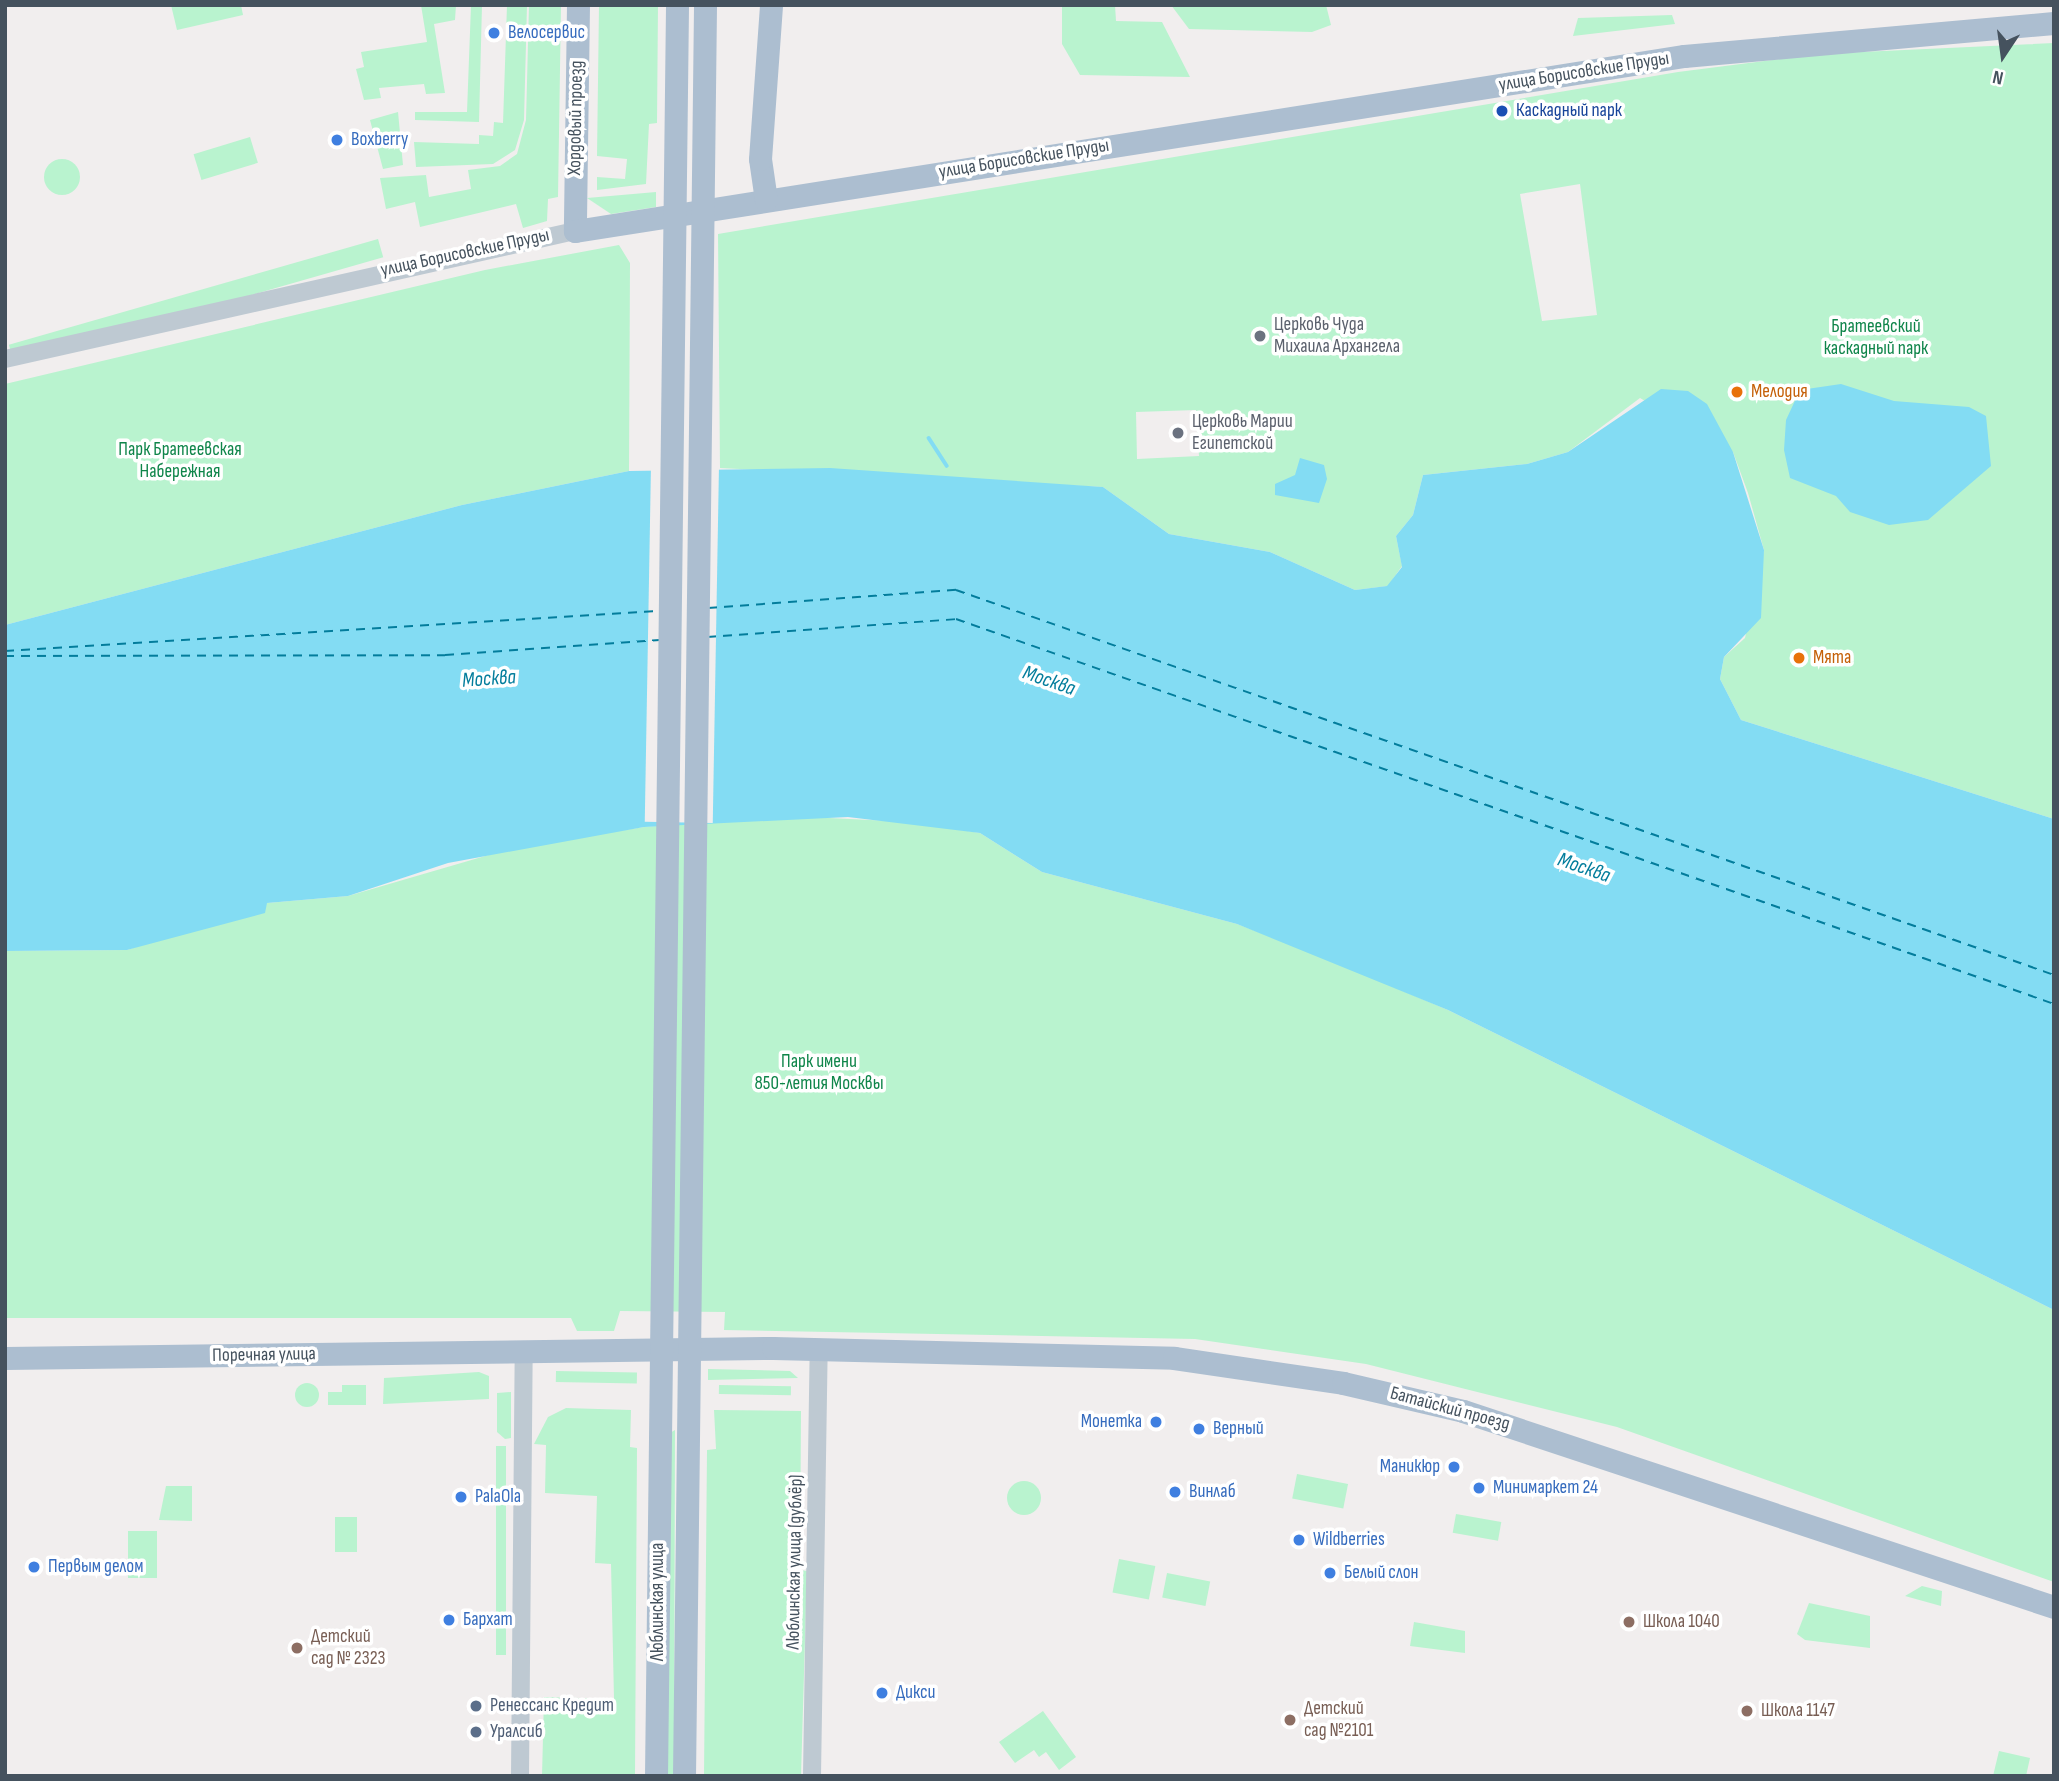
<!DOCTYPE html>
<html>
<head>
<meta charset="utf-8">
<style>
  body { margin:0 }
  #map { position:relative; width:2059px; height:1781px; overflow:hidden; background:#f1eeee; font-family:"Sofia Sans Condensed",sans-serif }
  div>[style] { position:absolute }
  .green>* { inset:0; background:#b9f3cf; transform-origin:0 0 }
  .round { border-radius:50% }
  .water>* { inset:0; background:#83dcf3 }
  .pier>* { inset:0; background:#f1eeee; transform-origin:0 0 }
  .stream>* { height:3.5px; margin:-1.75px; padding:0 1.75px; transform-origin:1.75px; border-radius:1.75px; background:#83dcf3 }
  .ferry>* { height:2px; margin-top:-1px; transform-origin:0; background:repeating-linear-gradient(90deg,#037d9c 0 9px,transparent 0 16px) }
  .minor>* { height:18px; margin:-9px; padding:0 9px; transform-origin:9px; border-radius:9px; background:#bec9d2 }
  .major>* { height:23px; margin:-11.5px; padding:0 11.5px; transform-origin:11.5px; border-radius:11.5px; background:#acbed0 }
  .dots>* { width:19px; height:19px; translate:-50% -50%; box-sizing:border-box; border:4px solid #fff; border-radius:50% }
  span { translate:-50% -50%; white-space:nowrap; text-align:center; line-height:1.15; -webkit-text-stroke:7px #fff; paint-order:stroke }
  .shop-label { font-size:19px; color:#366cbe }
  .left { translate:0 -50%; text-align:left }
  .right { translate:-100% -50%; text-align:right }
  .street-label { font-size:19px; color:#45525e }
  .transit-label { font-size:19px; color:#164399 }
  .worship-label { font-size:19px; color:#5b616d }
  .park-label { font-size:19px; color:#0f854a }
  .food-label { font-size:19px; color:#c56008 }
  .education-label { font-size:19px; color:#785e54 }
  .service-label { font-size:19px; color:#4e5e75 }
  .water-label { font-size:21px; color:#037d9c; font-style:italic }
  .frame { position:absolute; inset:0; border:7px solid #45525e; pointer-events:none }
  .north { position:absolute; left:1968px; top:21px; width:70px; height:70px; -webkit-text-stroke:5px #fff; paint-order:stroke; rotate:193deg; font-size:19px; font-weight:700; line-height:28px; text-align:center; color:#45525e }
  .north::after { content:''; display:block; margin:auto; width:24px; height:32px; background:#45525e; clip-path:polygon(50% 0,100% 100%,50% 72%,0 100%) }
</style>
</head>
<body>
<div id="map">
  <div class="green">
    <div style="clip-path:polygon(171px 5px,241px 5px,243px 15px,177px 30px)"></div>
    <div style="clip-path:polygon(421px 5px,456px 5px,455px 20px,434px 24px,445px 93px,426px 94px,424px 84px,379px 88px,381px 98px,364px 100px,356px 69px,364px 67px,361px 52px,427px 42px)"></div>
    <div style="clip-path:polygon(471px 5px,482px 5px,479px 122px,415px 120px,415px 112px,467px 112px)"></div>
    <div style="clip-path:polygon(507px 5px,527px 5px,524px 120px,515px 150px,493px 164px,416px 167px,414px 142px,479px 144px,479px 135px,493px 136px,494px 122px,503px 123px)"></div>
    <div style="clip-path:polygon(529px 5px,561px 5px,558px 197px,548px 199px,547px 221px,523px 228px,516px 204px,420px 227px,415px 202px,386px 209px,380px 178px,426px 175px,429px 197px,471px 189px,468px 170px,500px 166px,517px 154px,526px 120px)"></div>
    <div style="clip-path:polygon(599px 5px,658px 5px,657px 123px,649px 124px,646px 184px,597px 190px,597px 177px,625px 179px,627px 159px,597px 156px)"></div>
    <div style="clip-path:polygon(1062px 5px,1115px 5px,1116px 21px,1162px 22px,1190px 77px,1080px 75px,1062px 44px)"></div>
    <div style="clip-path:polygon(1171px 5px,1326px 5px,1331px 25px,1312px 32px,1189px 29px)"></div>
    <div style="clip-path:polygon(1672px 15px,1675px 24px,1573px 36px,1578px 18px)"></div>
    <div style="clip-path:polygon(evenodd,2054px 43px,2054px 819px,1741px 720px,1720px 679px,1724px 657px,1745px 638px,1764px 550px,1748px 493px,1733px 452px,1640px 398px,1568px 452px,1527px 464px,1423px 475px,1413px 515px,1396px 536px,1402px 566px,1388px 586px,1355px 590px,1270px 552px,1169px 534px,1103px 487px,720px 468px,718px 234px,1678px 72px,1818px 54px,2054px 43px,1580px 184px,1597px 315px,1542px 321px,1520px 194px,1580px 184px,2054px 43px,1196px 410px,1199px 456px,1137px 459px,1136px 412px,1196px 410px)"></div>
    <div style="clip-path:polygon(398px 112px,403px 165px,383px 169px,370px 120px)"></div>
    <div style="left:250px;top:137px;width:27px;height:59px;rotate:73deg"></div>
    <div class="round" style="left:44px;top:159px;width:36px;height:36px"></div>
    <div style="clip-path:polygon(656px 192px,656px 207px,611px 214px,587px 198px)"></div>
    <div style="left:378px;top:239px;width:19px;height:384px;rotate:74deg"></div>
    <div style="clip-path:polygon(619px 245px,630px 263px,629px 471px,462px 505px,5px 625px,5px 384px,485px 270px)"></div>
    <div style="clip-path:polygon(788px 816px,911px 822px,980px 833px,1042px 872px,1237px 924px,1301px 948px,1448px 1010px,2054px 1310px,2054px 1582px,1617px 1427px,1366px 1364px,1195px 1339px,724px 1330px,725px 1312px,620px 1311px,614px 1331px,577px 1331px,571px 1318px,5px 1318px,5px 951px,127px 950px,267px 903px,348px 896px,516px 847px,644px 827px)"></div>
    <div style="clip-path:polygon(708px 1369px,790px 1371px,798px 1378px,708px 1380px)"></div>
    <div style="left:556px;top:1371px;width:81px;height:11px;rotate:1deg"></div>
    <div style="clip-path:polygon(479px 1372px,489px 1376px,489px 1399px,383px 1404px,384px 1378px)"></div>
    <div class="round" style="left:295px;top:1383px;width:24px;height:24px"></div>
    <div style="clip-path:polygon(342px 1385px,366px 1385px,366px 1405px,328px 1405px,328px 1392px,342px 1392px)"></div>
    <div style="left:719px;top:1385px;width:72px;height:9px;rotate:1deg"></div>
    <div style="clip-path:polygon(511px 1392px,511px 1438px,505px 1439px,497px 1432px,497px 1393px)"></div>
    <div style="clip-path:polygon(566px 1408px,631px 1410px,630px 1447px,637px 1448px,635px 1776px,542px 1776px,544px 1697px,614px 1699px,611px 1564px,595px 1563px,597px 1496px,545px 1493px,546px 1445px,534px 1444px,548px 1417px)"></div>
    <div style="clip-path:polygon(714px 1410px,801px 1411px,800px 1570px,807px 1571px,801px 1776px,704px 1776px,707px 1450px,716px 1449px)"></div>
    <div style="clip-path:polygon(675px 1430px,674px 1776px,667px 1776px,670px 1433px)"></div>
    <div style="left:506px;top:1446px;width:209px;height:10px;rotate:90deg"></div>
    <div style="left:1297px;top:1474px;width:52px;height:25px;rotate:11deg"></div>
    <div class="round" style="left:1007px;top:1481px;width:34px;height:34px"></div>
    <div style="clip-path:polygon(166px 1486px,192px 1486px,192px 1521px,159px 1520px)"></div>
    <div style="left:1456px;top:1514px;width:46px;height:19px;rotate:10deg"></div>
    <div style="left:357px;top:1517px;width:35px;height:22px;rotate:90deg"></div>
    <div style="left:128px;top:1531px;width:29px;height:47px"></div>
    <div style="left:1119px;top:1559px;width:37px;height:34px;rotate:11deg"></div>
    <div style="left:1167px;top:1573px;width:44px;height:25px;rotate:11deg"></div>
    <div style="clip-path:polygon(1922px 1586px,1942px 1591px,1941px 1606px,1905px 1596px)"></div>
    <div style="clip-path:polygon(1809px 1603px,1870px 1616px,1870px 1648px,1805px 1640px,1797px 1634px)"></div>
    <div style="clip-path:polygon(1414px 1622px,1465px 1631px,1465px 1653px,1410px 1646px)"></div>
    <div style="clip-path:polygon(1043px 1711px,1076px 1757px,1059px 1770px,1046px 1752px,1039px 1757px,1034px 1750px,1015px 1763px,999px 1742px)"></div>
    <div style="clip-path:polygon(1999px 1751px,2030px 1758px,2026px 1776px,1993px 1776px)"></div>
  </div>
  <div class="water">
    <div style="clip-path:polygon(1841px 384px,1894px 401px,1969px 407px,1986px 416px,1991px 466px,1928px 520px,1889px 525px,1850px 512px,1836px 496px,1790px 478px,1784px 450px,1786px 420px,1800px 390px)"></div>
    <div style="clip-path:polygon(1661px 389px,1688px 391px,1707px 404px,1733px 452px,1764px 550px,1761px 618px,1724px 657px,1720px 679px,1741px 720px,2054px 819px,2054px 1310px,1448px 1010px,1237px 924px,1042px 872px,980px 833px,848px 817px,644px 827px,448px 863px,348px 896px,267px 903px,265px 913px,127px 950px,5px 951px,5px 625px,462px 505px,629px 471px,830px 468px,1103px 487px,1169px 534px,1270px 552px,1355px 590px,1387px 586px,1402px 567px,1396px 536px,1413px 515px,1423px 475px,1527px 464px,1568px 452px)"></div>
    <div style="clip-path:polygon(1300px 458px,1324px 465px,1327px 479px,1319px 503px,1275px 495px,1275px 484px,1295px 475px)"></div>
  </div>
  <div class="pier">
    <div style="left:719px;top:465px;width:358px;height:68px;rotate:91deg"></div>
  </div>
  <div class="stream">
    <div style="left:929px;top:438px;width:33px;rotate:57deg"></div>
  </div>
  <div class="ferry">
    <div style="left:708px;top:608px;width:249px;rotate:-4.2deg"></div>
    <div style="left:956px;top:590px;width:1164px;rotate:19.32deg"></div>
    <div style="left:707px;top:637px;width:250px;rotate:-4.1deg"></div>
    <div style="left:956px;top:619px;width:1164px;rotate:19.32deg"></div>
    <div style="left:5px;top:651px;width:653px;rotate:-3.51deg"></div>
    <div style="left:5px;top:656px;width:440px;rotate:-0.1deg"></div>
    <div style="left:445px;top:655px;width:215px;rotate:-4deg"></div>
  </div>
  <div class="minor">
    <div style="left:5px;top:359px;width:584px;rotate:-12.66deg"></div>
    <div style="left:520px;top:1776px;width:423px;rotate:-89.5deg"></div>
    <div style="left:812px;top:1776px;width:426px;rotate:-89.1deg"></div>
  </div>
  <div class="major">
    <div style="left:578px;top:5px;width:226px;rotate:90.8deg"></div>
    <div style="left:575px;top:231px;width:1123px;rotate:-8.97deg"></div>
    <div style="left:1684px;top:56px;width:371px;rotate:-5.1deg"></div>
    <div style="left:766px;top:200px;width:41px;rotate:-98.3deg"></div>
    <div style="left:760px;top:159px;width:154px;rotate:-85.9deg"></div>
    <div style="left:5px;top:1358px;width:768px;rotate:-0.75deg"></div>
    <div style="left:773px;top:1348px;width:401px;rotate:1.4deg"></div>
    <div style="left:1174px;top:1358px;width:171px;rotate:8.4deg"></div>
    <div style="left:1343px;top:1383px;width:123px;rotate:13.1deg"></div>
    <div style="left:1463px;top:1411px;width:623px;rotate:18.35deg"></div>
    <div style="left:656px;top:1776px;width:1771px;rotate:-89.32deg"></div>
    <div style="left:684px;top:1776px;width:1771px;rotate:-89.32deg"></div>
  </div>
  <div class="dots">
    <div style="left:494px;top:33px;background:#3f7fe0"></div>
    <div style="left:1502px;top:111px;background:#1a4fb4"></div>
    <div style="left:337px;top:140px;background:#3f7fe0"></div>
    <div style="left:1260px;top:336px;background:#6b7280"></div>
    <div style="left:1737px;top:392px;background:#e8710a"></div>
    <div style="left:1178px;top:433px;background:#6b7280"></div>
    <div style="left:1799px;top:658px;background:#e8710a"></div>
    <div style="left:1156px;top:1422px;background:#3f7fe0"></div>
    <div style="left:1199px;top:1429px;background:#3f7fe0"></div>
    <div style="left:1454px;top:1467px;background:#3f7fe0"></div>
    <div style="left:1479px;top:1488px;background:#3f7fe0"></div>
    <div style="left:1175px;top:1492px;background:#3f7fe0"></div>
    <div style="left:461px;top:1497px;background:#3f7fe0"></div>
    <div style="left:1299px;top:1540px;background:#3f7fe0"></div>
    <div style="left:34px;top:1567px;background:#3f7fe0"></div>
    <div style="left:1330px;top:1573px;background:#3f7fe0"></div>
    <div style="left:449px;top:1620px;background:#3f7fe0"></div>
    <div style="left:1629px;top:1622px;background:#8d6e63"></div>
    <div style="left:297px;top:1648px;background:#8d6e63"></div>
    <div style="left:882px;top:1693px;background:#3f7fe0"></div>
    <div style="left:476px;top:1706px;background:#5c6f8a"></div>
    <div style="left:1747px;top:1711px;background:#8d6e63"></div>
    <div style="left:1290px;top:1720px;background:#8d6e63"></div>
    <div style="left:476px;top:1732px;background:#5c6f8a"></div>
  </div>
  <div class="shop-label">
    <span class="left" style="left:508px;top:33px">Велосервис</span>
    <span class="left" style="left:351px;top:140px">Boxberry</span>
    <span class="right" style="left:1142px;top:1422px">Монетка</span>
    <span class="left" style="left:1213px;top:1429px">Верный</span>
    <span class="right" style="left:1440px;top:1467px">Маникюр</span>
    <span class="left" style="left:1493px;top:1488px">Минимаркет 24</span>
    <span class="left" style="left:1189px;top:1492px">Винлаб</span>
    <span class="left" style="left:475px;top:1497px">PalaOla</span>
    <span class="left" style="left:1313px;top:1540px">Wildberries</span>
    <span class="left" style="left:48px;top:1567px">Первым делом</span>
    <span class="left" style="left:1344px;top:1573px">Белый слон</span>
    <span class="left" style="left:463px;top:1620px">Бархат</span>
    <span class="left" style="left:896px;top:1693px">Дикси</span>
  </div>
  <div class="street-label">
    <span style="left:1584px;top:72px;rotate:-9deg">улица Борисовские Пруды</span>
    <span style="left:576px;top:118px;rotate:-89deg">Хордовый проезд</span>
    <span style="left:1024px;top:159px;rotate:-9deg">улица Борисовские Пруды</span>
    <span style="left:465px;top:253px;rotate:-12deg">улица Борисовские Пруды</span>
    <span style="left:264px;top:1355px;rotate:-1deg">Поречная улица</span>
    <span style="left:1450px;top:1409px;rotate:15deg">Батайский проезд</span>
    <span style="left:795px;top:1562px;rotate:-89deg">Люблинская улица (дублёр)</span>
    <span style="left:658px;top:1602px;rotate:-90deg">Люблинская улица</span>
  </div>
  <div class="transit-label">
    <span class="left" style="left:1516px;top:111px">Каскадный парк</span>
  </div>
  <div class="worship-label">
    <span class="left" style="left:1274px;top:336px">Церковь Чуда<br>Михаила Архангела</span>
    <span class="left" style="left:1192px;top:433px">Церковь Марии<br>Египетской</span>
  </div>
  <div class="park-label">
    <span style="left:1876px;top:338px">Братеевский<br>каскадный парк</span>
    <span style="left:180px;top:461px">Парк Братеевская<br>Набережная</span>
    <span style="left:819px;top:1073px">Парк имени<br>850-летия Москвы</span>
  </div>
  <div class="food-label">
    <span class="left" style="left:1751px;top:392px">Мелодия</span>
    <span class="left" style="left:1813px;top:658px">Мята</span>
  </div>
  <div class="education-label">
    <span class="left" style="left:1643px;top:1622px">Школа 1040</span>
    <span class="left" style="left:311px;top:1648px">Детский<br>сад № 2323</span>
    <span class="left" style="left:1304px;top:1720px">Детский<br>сад №2101</span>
    <span class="left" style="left:1761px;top:1711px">Школа 1147</span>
  </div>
  <div class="service-label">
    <span class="left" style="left:490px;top:1706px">Ренессанс Кредит</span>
    <span class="left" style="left:490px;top:1732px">Уралсиб</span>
  </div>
  <div class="water-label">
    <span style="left:489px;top:679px;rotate:-4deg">Москва</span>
    <span style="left:1049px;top:681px;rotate:19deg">Москва</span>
    <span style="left:1584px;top:868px;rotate:19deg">Москва</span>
  </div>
  <div class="frame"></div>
  <div class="north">N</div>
</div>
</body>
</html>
